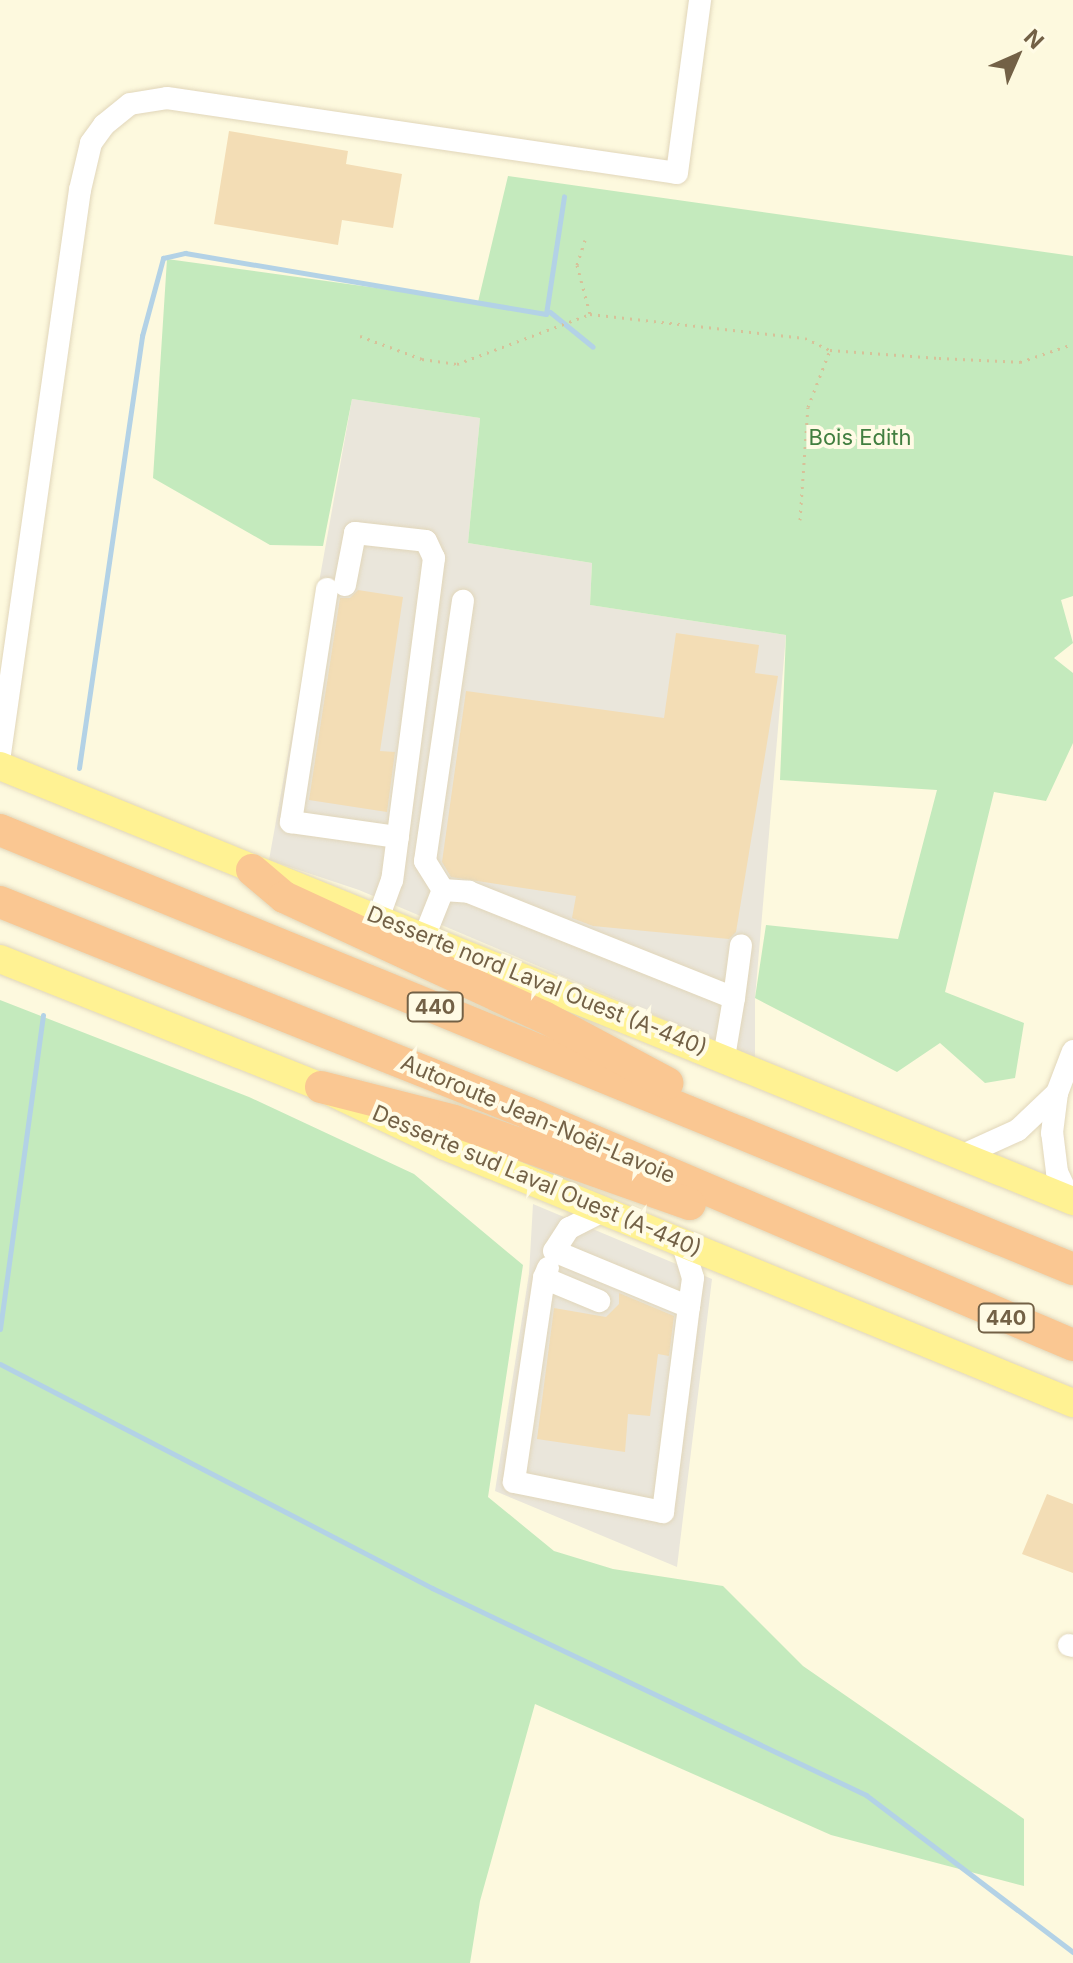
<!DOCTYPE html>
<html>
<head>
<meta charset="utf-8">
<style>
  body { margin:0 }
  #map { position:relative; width:1073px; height:1963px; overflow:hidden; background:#fdf9de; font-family:Inter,sans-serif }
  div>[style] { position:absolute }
  .industrial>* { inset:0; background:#eae6db }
  .green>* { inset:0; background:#c4eabd }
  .stream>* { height:5px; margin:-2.5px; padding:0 2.5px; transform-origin:2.5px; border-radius:2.5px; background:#b3d2e6 }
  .building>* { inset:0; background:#f3ddb5 }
  .path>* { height:3px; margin-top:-1.5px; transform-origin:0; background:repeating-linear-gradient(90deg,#d7c199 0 2px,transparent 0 8px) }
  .roads { filter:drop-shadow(0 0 2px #e1d6ba) drop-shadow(0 0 2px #e1d6ba) }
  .minor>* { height:22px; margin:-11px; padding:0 11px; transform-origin:11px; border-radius:11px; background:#fff }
  .major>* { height:28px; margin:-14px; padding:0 14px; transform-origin:14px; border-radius:14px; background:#fff293 }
  .highway>* { height:32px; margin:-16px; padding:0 16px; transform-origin:16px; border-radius:16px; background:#fac792 }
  span { translate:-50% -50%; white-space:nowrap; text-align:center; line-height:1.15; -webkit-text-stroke:8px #fffbe5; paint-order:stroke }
  .shield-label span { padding:2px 6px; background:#fffbe5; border:2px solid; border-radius:6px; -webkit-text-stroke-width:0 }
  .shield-label { font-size:20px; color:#736146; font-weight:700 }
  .park-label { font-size:22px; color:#427f40 }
  .street-label { font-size:22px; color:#736146 }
  .north { position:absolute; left:977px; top:16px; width:80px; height:80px; -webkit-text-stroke:6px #fffbe5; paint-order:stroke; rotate:45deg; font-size:22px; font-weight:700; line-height:32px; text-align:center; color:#736146 }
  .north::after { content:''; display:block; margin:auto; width:28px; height:36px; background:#736146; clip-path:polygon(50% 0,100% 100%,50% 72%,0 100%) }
</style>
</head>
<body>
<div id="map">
  <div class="industrial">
    <div style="clip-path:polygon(352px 399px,480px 418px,468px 543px,592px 563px,590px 605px,786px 635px,755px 998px,755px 1058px,359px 890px,269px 860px)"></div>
    <div style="clip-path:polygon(533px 1204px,712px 1279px,677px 1567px,495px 1491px,529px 1274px)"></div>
  </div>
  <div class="green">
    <div style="clip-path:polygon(508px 176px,1073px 256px,1073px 596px,1061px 600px,1073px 643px,1054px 658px,1073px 673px,1073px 743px,1046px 801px,994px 792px,945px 992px,1024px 1023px,1015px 1078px,985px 1083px,940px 1043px,897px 1072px,755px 998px,766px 925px,898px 939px,937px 790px,780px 780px,786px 635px,590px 605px,592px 563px,468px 543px,480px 418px,352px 399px,323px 546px,270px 545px,153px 478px,167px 259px,478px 302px)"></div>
    <div style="clip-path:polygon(0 1000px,249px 1097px,414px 1174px,523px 1265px,488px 1497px,554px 1551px,613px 1569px,723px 1586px,803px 1666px,1024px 1819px,1024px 1886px,831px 1835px,535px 1704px,480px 1901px,470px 1963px,0 1963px)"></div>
  </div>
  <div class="stream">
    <div style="left:550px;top:312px;width:55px;rotate:39.1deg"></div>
    <div style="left:79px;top:768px;width:437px;rotate:-81.7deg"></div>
    <div style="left:142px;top:336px;width:81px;rotate:-74.9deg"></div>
    <div style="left:163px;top:258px;width:23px;rotate:-13deg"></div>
    <div style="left:185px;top:253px;width:366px;rotate:9.6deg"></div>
    <div style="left:546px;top:314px;width:119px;rotate:-81.3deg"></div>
    <div style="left:0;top:1329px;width:317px;rotate:-82.2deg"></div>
    <div style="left:0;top:1364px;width:487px;rotate:27.4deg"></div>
    <div style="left:432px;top:1588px;width:481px;rotate:25.5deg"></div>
    <div style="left:866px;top:1795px;width:260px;rotate:37.2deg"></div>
  </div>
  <div class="building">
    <div style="clip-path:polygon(229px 131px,348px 151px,346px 164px,402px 174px,393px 228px,342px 220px,338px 245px,214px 224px)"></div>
    <div style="clip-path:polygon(358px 590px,403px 597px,380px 751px,395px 752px,387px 812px,309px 800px,340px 598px,350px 598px)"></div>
    <div style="clip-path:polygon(676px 633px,759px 645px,755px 673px,778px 676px,736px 932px,729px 939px,593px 926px,572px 918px,576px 896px,451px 877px,442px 862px,466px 691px,664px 718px)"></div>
    <div style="clip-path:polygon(619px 1293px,674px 1316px,669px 1356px,658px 1354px,650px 1416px,628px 1414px,625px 1452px,537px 1439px,554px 1308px,606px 1317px,619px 1304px)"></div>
    <div style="clip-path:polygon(1047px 1494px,1073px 1504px,1073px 1573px,1022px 1554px)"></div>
  </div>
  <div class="path">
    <div style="left:585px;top:240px;width:26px;rotate:108deg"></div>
    <div style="left:577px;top:265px;width:51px;rotate:75.1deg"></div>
    <div style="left:360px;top:336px;width:66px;rotate:20.4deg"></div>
    <div style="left:422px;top:359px;width:35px;rotate:8deg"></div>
    <div style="left:457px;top:364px;width:142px;rotate:-20.6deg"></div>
    <div style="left:590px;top:314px;width:216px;rotate:6.4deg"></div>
    <div style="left:805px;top:338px;width:28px;rotate:26deg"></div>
    <div style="left:830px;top:350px;width:109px;rotate:4.2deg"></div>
    <div style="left:939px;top:358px;width:81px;rotate:2.8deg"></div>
    <div style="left:1020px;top:362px;width:56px;rotate:-18.8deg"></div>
    <div style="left:800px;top:520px;width:113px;rotate:-86deg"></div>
    <div style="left:808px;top:407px;width:61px;rotate:-68.9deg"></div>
  </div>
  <div class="roads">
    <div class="minor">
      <div style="left:345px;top:585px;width:53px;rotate:-79.1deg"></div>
      <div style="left:355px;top:533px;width:71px;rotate:6.4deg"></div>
      <div style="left:426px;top:541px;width:19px;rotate:65deg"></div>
      <div style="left:434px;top:558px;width:325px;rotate:97.4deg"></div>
      <div style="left:392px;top:880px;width:38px;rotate:110deg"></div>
      <div style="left:327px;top:589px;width:236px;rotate:98.8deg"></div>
      <div style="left:291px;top:822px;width:108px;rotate:8deg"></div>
      <div style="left:0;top:754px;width:570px;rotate:-81.93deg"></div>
      <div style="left:80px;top:190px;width:48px;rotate:-76.8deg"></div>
      <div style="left:91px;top:143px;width:22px;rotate:-54deg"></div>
      <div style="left:104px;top:125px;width:33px;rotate:-39deg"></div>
      <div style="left:130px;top:104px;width:37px;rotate:-9deg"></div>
      <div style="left:167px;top:98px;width:515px;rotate:8.37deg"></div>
      <div style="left:677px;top:173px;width:175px;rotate:-82.4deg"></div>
      <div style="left:443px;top:890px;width:34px;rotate:-122deg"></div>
      <div style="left:425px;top:861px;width:263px;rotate:-81.7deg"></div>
      <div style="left:425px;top:935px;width:48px;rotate:-68.2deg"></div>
      <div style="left:443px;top:890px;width:26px;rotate:4deg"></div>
      <div style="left:469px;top:892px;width:285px;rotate:21.8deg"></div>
      <div style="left:734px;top:998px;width:60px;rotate:99.6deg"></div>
      <div style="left:734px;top:998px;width:53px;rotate:-82.5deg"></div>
      <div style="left:963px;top:1155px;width:60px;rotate:-24.4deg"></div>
      <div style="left:1018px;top:1130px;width:54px;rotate:-43.5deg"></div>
      <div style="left:1070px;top:1200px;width:31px;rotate:-115deg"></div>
      <div style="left:1057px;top:1172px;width:39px;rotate:-97deg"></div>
      <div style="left:1052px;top:1133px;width:40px;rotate:-82.9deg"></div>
      <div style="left:1057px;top:1093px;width:45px;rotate:-69.1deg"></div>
      <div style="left:603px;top:1211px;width:38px;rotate:153deg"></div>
      <div style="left:569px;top:1228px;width:27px;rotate:123deg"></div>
      <div style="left:554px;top:1251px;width:146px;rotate:22.5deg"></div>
      <div style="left:689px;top:1307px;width:29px;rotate:-82deg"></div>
      <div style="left:693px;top:1278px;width:37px;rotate:-107deg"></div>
      <div style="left:548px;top:1268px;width:11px;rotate:112deg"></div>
      <div style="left:544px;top:1278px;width:60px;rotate:22.7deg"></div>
      <div style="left:544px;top:1278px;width:206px;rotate:98.4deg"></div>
      <div style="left:514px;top:1482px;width:152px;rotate:11.4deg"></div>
      <div style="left:663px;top:1512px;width:207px;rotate:-82.8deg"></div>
      <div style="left:1069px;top:1645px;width:4px;rotate:14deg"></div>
    </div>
    <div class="major">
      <div style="left:0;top:766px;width:1158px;rotate:22.07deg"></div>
      <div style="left:0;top:959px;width:346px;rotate:21.7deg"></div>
      <div style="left:321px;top:1087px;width:137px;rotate:25.4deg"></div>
      <div style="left:445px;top:1146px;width:679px;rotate:22.26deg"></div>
    </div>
    <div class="highway">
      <div style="left:0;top:830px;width:1159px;rotate:22.25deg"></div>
      <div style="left:252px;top:870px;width:42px;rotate:40.2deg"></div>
      <div style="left:284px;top:897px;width:286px;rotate:24.8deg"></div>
      <div style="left:544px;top:1017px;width:140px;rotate:28.2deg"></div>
      <div style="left:0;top:902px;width:569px;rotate:21.78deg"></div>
      <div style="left:528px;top:1113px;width:592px;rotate:23.06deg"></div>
      <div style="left:321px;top:1087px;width:137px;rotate:14.3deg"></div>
      <div style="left:454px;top:1121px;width:250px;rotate:19.4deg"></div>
    </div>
  </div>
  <div class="shield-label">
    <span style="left:435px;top:1007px">440</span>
    <span style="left:1006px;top:1318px">440</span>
  </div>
  <div class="park-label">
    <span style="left:860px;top:438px">Bois Edith</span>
  </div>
  <div class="street-label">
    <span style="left:537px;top:981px;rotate:22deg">Desserte nord Laval Ouest (A-440)</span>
    <span style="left:538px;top:1119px;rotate:23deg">Autoroute Jean-Noël-Lavoie</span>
    <span style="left:537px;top:1181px;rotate:23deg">Desserte sud Laval Ouest (A-440)</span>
  </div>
  <div class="north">N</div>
</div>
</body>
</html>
